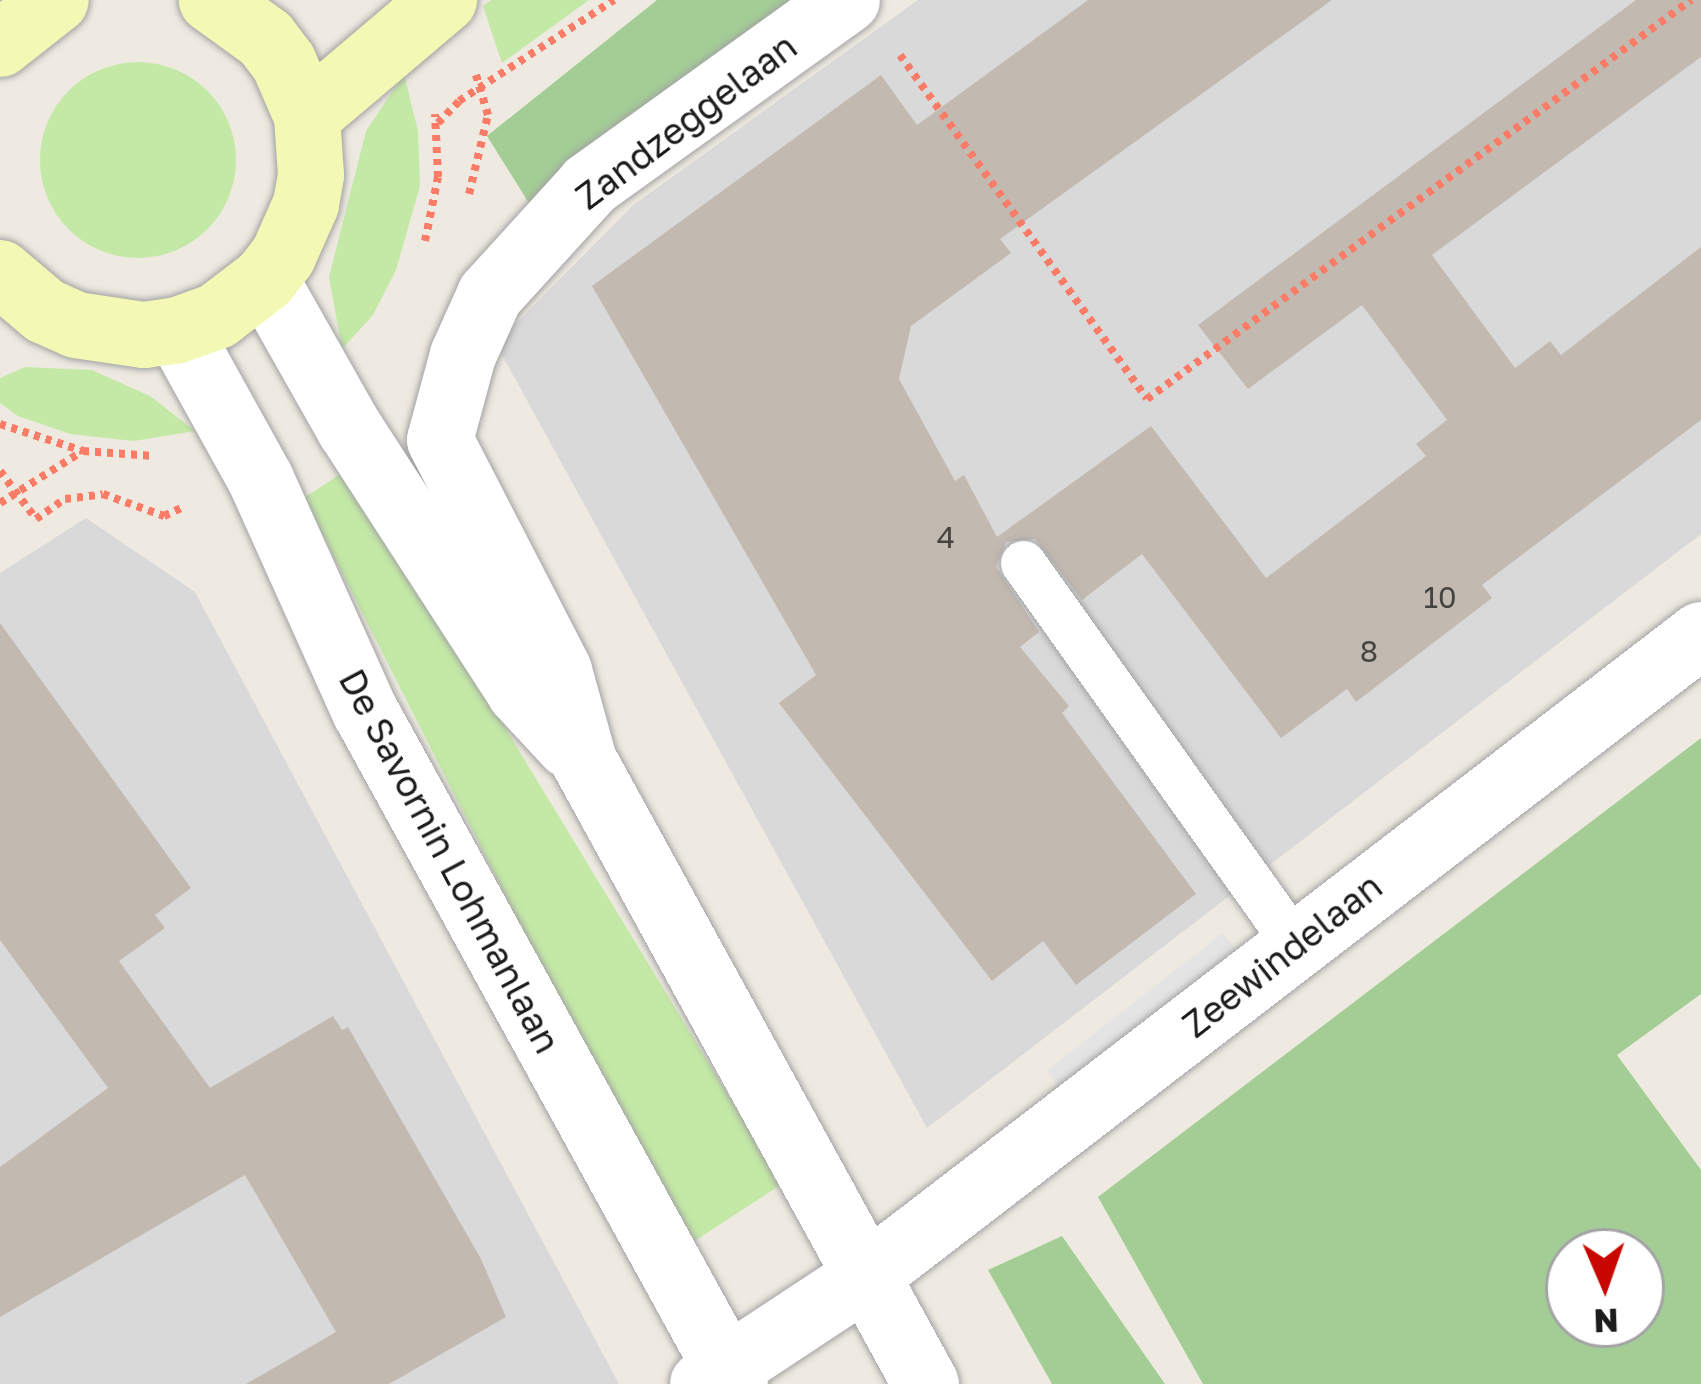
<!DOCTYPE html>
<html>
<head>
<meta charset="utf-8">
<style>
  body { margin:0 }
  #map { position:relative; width:1701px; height:1384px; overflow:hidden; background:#eeeae1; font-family:"Golos Text",sans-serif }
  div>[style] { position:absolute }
  .residential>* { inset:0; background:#dad9d9 }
  .grass>* { inset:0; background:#c4e9a6 }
  .round { border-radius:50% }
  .forest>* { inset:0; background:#a4cd96 }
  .parking>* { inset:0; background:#e4e4e4; transform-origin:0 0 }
  .building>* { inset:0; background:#c2bab1 }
  .path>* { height:8px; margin-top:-4px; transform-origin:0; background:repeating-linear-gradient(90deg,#fa7c66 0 6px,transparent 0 12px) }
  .roads { filter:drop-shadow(0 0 3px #a3a3a3) drop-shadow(0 0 3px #a3a3a3) }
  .lane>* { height:45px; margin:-22.5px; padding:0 22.5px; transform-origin:22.5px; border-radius:22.5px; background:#fff }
  .street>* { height:66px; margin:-33px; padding:0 33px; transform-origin:33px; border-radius:33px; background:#fff }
  .secondary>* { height:66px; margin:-33px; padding:0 33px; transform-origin:33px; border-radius:33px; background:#f3f9b4 }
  span { translate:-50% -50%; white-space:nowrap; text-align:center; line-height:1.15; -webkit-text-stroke:10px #fff; paint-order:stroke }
  .number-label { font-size:30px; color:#464441 }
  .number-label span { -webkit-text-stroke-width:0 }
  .street-label { font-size:36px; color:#1c1c1c }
  .north { position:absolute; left:1545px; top:1228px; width:120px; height:120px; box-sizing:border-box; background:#fff; border:3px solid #a4a4a4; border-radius:50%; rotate:178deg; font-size:33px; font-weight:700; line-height:48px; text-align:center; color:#1c1c1c }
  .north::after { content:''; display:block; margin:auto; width:42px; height:54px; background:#c80800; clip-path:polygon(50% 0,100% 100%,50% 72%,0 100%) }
</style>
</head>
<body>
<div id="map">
  <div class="residential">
    <div style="clip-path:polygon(918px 0,1701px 0,1701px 534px,927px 1128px,496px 344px,632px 206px)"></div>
    <div style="clip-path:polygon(86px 518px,195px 592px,619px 1384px,0 1384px,0 573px)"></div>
  </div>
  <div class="grass">
    <div style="clip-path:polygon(491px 0,589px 0,502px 63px,483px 6px)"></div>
    <div class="round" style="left:40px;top:62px;width:196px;height:196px"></div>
    <div style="clip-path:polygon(404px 74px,418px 131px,420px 186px,396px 270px,373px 315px,342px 349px,329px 277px,366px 131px)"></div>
    <div style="clip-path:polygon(25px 367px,92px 370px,150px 396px,195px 431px,134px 441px,70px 434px,18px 416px,0 403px,0 378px)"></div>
    <div style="clip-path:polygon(348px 469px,782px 1184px,684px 1248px,304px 498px)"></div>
  </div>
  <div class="forest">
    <div style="clip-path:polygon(657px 0,797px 0,532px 208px,487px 136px)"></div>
    <div style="clip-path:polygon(evenodd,1701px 738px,1701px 994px,1617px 1055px,1701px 1170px,1701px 1384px,1203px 1384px,1098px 1197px,1701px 738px,1569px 1252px,1641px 1252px,1641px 1324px,1569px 1324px,1569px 1252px)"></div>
    <div style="clip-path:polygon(1062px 1236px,1165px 1384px,1052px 1384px,988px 1270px)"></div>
  </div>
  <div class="parking">
    <div style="left:1223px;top:933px;width:24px;height:224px;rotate:52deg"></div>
  </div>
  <div class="building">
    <div style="clip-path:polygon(1088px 0,1332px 0,1000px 239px,1011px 253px,911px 326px,899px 379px,955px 481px,964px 475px,997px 537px,1151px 426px,1266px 578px,1426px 456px,1416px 444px,1447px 420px,1362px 305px,1248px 389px,1198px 325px,1636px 0,1701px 0,1701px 57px,1432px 255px,1515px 368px,1550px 341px,1561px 355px,1701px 247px,1701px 420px,1482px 585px,1492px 598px,1356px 702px,1347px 689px,1281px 738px,1142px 554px,1082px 600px,1035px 539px,1006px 542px,996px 567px,1039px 632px,1020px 647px,1069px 706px,1062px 713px,1196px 894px,1076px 985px,1043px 941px,992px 981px,779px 703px,816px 675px,592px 286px,881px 75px,917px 125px)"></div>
    <div style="clip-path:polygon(0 623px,191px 888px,155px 915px,165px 928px,119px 961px,210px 1088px,333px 1016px,342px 1030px,348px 1027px,481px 1259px,506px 1317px,389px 1384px,246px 1384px,336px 1332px,245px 1175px,0 1317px,0 1167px,108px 1088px,0 940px)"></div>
  </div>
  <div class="path">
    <div style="left:900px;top:55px;width:423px;rotate:54.3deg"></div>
    <div style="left:1147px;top:399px;width:675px;rotate:-36.26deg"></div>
    <div style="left:438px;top:123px;width:30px;rotate:-46deg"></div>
    <div style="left:459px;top:101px;width:185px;rotate:-33.1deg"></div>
    <div style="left:469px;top:194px;width:81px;rotate:-76.5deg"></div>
    <div style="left:488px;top:115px;width:42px;rotate:-106.7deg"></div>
    <div style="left:425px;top:241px;width:65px;rotate:-78.5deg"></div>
    <div style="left:438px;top:177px;width:63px;rotate:-92.7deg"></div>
    <div style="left:0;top:424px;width:87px;rotate:18deg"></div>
    <div style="left:83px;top:451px;width:71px;rotate:4deg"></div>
    <div style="left:0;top:471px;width:60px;rotate:53.1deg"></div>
    <div style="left:36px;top:519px;width:35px;rotate:-35deg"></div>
    <div style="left:65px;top:499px;width:38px;rotate:-7deg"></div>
    <div style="left:103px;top:494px;width:65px;rotate:19.8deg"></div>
    <div style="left:164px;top:516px;width:21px;rotate:-25deg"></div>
    <div style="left:0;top:503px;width:98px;rotate:-32.1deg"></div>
  </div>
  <div class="roads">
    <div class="lane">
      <div style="left:1023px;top:563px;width:468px;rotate:54.5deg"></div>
    </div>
    <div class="street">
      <div style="left:847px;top:0;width:317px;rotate:144.3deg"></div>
      <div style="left:590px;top:185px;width:149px;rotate:132.3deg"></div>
      <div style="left:490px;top:295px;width:66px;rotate:114.2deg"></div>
      <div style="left:463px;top:355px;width:88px;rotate:105.1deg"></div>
      <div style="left:440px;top:440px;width:260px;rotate:62.7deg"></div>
      <div style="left:559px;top:671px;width:93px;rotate:74.5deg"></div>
      <div style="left:584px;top:761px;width:711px;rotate:61.24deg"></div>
      <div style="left:265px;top:279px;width:172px;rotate:60.5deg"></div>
      <div style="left:350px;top:429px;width:313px;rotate:57.1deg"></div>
      <div style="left:520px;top:692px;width:72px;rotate:47.2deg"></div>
      <div style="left:178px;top:330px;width:171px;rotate:61deg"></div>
      <div style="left:261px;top:480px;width:253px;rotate:65.8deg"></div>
      <div style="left:365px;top:711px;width:768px;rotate:61.2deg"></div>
      <div style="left:703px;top:1384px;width:194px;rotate:-33.4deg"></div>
      <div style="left:865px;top:1277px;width:1054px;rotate:-37.52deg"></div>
    </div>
    <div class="secondary">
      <div style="left:0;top:44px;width:71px;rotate:-38.2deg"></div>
      <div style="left:307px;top:116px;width:180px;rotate:-40.3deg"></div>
      <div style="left:0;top:273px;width:59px;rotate:40.2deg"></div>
      <div style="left:45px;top:311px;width:34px;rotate:24deg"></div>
      <div style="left:76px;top:325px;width:69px;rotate:8.4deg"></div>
      <div style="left:144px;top:335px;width:34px;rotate:-8deg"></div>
      <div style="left:178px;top:330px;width:41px;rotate:-19.7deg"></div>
      <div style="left:217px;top:316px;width:61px;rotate:-37.6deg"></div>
      <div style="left:265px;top:279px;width:29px;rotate:-52deg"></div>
      <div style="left:283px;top:256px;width:57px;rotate:-66.1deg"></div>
      <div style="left:306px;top:204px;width:29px;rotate:-80deg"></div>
      <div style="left:311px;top:175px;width:59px;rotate:-93.9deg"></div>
      <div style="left:307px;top:116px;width:58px;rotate:-113.5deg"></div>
      <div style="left:284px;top:63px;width:30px;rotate:-127deg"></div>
      <div style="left:266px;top:39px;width:67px;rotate:-144.2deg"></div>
    </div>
  </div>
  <div class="number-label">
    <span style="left:946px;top:537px">4</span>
    <span style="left:1440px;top:597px">10</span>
    <span style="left:1369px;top:651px">8</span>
  </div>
  <div class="street-label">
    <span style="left:686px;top:121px;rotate:-37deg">Zandzeggelaan</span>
    <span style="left:450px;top:861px;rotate:62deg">De Savornin Lohmanlaan</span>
    <span style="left:1282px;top:955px;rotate:-38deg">Zeewindelaan</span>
  </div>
  <div class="north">N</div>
</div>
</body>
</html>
